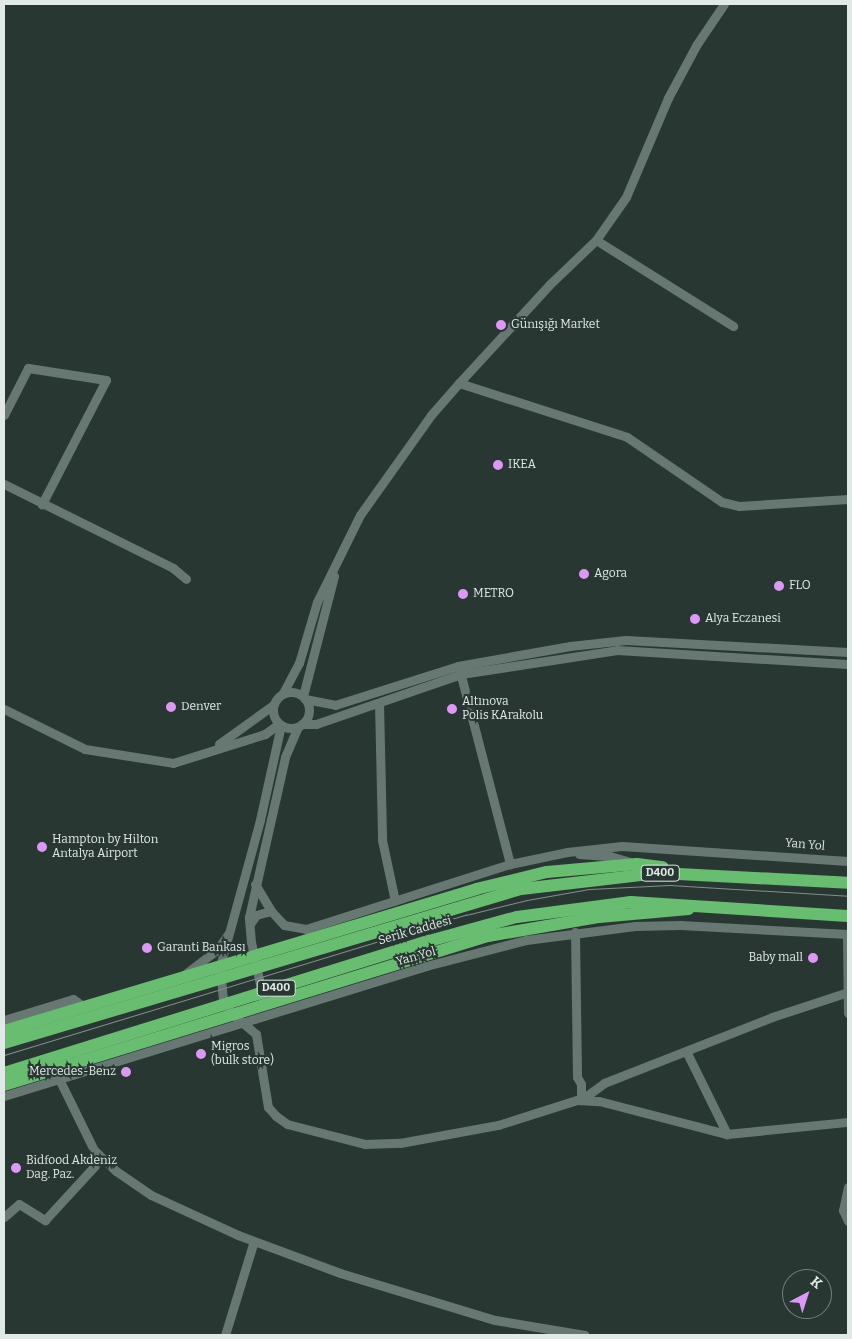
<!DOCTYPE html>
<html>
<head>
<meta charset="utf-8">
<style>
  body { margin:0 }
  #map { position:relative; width:852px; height:1339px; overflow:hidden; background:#293733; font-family:Bitter,serif }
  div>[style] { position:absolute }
  .minor>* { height:9px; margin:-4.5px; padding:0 4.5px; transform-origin:4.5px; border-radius:4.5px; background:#677772 }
  .minor>.ring { margin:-4.5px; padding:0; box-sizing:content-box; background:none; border:9px solid #677772; border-radius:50% }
  .highway>* { height:12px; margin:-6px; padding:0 6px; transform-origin:6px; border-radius:6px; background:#68bd71 }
  .tram>* { height:1px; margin:-0.5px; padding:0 0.5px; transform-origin:0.5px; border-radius:0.5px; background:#838f8b }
  .dots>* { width:14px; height:14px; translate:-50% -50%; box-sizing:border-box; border:2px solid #293733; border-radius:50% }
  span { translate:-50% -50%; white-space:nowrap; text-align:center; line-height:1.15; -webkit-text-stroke:4px #293733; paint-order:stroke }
  .shield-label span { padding:1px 4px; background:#293733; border:1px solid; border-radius:4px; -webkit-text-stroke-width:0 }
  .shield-label { font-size:11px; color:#e0e9e6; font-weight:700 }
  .poi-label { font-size:12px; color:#e0e9e6 }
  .left { translate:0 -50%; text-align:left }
  .right { translate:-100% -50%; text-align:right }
  .street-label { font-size:12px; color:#e0e9e6 }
  .frame { position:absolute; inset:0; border:5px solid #e0e9e6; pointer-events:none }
  .north { position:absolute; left:782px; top:1269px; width:50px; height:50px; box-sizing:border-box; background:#293733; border:1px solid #727e7b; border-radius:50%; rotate:40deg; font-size:14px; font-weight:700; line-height:20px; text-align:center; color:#e0e9e6 }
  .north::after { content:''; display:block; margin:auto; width:18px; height:22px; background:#db99f5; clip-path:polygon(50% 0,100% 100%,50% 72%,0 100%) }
</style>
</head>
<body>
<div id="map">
  <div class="minor">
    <div style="left:596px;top:240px;width:162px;rotate:32.1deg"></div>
    <div style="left:459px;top:383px;width:176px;rotate:17.8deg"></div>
    <div style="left:627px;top:437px;width:115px;rotate:34.4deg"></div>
    <div style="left:722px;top:502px;width:17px;rotate:13deg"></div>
    <div style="left:739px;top:506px;width:109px;rotate:-3.7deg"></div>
    <div style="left:4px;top:415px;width:53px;rotate:-62.9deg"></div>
    <div style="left:28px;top:368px;width:79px;rotate:8.7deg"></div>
    <div style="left:106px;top:380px;width:140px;rotate:117.3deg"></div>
    <div style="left:4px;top:484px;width:189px;rotate:26.4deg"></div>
    <div style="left:173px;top:568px;width:17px;rotate:40deg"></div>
    <div style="left:459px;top:668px;width:203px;rotate:75.4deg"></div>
    <div class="ring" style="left:273px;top:692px;width:27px;height:27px"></div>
    <div style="left:283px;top:693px;width:34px;rotate:-62deg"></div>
    <div style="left:299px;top:663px;width:64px;rotate:-73.6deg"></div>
    <div style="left:317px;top:602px;width:97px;rotate:-63.7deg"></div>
    <div style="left:360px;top:515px;width:123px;rotate:-54.6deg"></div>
    <div style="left:431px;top:415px;width:43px;rotate:-48.8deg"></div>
    <div style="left:459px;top:383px;width:134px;rotate:-47.4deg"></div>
    <div style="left:550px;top:284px;width:64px;rotate:-43.7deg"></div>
    <div style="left:596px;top:240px;width:52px;rotate:-55.1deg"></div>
    <div style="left:626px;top:197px;width:108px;rotate:-67deg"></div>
    <div style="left:668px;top:98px;width:61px;rotate:-61.8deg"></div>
    <div style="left:697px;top:44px;width:48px;rotate:-56deg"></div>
    <div style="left:303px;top:696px;width:124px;rotate:-75.5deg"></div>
    <div style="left:305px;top:699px;width:31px;rotate:11deg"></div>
    <div style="left:335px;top:705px;width:129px;rotate:-17.6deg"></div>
    <div style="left:458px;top:666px;width:114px;rotate:-10.1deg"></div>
    <div style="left:570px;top:646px;width:56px;rotate:-6.1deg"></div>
    <div style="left:626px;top:640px;width:222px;rotate:3.1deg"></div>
    <div style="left:379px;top:703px;width:137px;rotate:88.7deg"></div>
    <div style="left:382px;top:840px;width:62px;rotate:78deg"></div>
    <div style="left:4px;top:709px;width:90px;rotate:26.3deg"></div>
    <div style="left:85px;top:749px;width:89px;rotate:9deg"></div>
    <div style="left:173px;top:763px;width:96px;rotate:-17.5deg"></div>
    <div style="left:265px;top:734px;width:17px;rotate:-36deg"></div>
    <div style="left:302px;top:724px;width:14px"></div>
    <div style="left:316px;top:724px;width:153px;rotate:-19deg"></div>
    <div style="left:461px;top:674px;width:158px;rotate:-8.7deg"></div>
    <div style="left:617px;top:650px;width:231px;rotate:3.5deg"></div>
    <div style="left:281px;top:725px;width:97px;rotate:102.5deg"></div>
    <div style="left:260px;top:820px;width:151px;rotate:105.3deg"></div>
    <div style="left:220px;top:966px;width:32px;rotate:85deg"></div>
    <div style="left:223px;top:998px;width:18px;rotate:61deg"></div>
    <div style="left:232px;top:1014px;width:31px;rotate:40deg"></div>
    <div style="left:256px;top:1034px;width:74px;rotate:80.7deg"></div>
    <div style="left:268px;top:1107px;width:12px;rotate:48deg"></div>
    <div style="left:276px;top:1116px;width:14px;rotate:36deg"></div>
    <div style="left:287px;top:1124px;width:81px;rotate:14.4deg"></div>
    <div style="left:365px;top:1144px;width:35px;rotate:-2deg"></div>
    <div style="left:400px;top:1143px;width:100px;rotate:-10.4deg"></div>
    <div style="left:498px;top:1125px;width:83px;rotate:-17.6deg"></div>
    <div style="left:577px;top:1100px;width:22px;rotate:3deg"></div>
    <div style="left:599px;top:1101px;width:132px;rotate:14.5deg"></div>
    <div style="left:219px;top:744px;width:67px;rotate:-35.8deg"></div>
    <div style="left:579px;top:854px;width:31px;rotate:4deg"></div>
    <div style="left:610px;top:856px;width:21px;rotate:17deg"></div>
    <div style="left:255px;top:884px;width:31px;rotate:59deg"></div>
    <div style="left:271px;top:911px;width:19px;rotate:47deg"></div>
    <div style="left:284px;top:925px;width:22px;rotate:10deg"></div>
    <div style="left:306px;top:929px;width:214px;rotate:-17.7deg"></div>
    <div style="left:510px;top:864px;width:58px;rotate:-11.9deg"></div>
    <div style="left:567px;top:852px;width:55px;rotate:-6.2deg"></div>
    <div style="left:622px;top:846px;width:226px;rotate:3.8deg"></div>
    <div style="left:250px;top:924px;width:11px;rotate:-56deg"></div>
    <div style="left:256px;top:915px;width:16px;rotate:-15deg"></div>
    <div style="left:575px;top:932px;width:145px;rotate:89.2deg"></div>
    <div style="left:577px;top:1077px;width:8px;rotate:60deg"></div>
    <div style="left:581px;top:1084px;width:16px;rotate:90deg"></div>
    <div style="left:847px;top:934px;width:79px;rotate:89.3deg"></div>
    <div style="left:185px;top:974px;width:40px;rotate:-37deg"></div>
    <div style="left:217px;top:950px;width:19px;rotate:-55deg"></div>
    <div style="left:263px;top:998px;width:57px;rotate:-102.1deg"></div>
    <div style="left:251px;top:942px;width:25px;rotate:-95deg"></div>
    <div style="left:249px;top:917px;width:164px;rotate:-77.3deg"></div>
    <div style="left:285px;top:757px;width:33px;rotate:-67deg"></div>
    <div style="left:4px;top:1020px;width:72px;rotate:-16.9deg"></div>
    <div style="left:73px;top:999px;width:14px;rotate:36deg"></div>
    <div style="left:686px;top:1051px;width:93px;rotate:63.7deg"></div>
    <div style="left:727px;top:1134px;width:122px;rotate:-5.7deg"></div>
    <div style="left:62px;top:1076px;width:4px;rotate:135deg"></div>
    <div style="left:59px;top:1079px;width:79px;rotate:63.8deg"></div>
    <div style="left:94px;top:1150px;width:30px;rotate:44deg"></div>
    <div style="left:116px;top:1171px;width:42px;rotate:34.4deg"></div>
    <div style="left:151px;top:1195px;width:96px;rotate:24.7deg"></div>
    <div style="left:238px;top:1235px;width:109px;rotate:20.4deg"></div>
    <div style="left:340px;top:1273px;width:162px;rotate:16.9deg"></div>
    <div style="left:495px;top:1320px;width:91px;rotate:9.5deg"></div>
    <div style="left:4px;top:1096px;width:442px;rotate:-17.1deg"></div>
    <div style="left:426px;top:966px;width:103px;rotate:-14.6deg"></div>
    <div style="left:526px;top:940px;width:110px;rotate:-7.3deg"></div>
    <div style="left:635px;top:926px;width:45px;rotate:-1.3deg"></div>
    <div style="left:680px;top:925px;width:168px;rotate:3.1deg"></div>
    <div style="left:581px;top:1100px;width:29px;rotate:-36deg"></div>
    <div style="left:604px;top:1083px;width:180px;rotate:-21.4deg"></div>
    <div style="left:772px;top:1017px;width:80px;rotate:-18.2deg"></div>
    <div style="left:848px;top:1187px;width:24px;rotate:102deg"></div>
    <div style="left:843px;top:1210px;width:12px;rotate:66deg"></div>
    <div style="left:4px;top:1217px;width:20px;rotate:-41deg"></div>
    <div style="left:19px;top:1204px;width:31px;rotate:32deg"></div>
    <div style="left:45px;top:1220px;width:84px;rotate:-47.4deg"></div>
    <div style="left:225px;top:1335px;width:98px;rotate:-72.9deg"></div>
  </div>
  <div class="highway">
    <div style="left:4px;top:1031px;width:493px;rotate:-16.7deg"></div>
    <div style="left:476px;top:889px;width:73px;rotate:-13.5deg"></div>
    <div style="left:547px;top:872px;width:90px;rotate:-5.1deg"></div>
    <div style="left:637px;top:864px;width:26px;rotate:7deg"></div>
    <div style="left:4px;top:1043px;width:539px;rotate:-16.59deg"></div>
    <div style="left:521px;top:889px;width:140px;rotate:-6.6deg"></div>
    <div style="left:660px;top:873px;width:188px;rotate:3deg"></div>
    <div style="left:4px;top:1073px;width:445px;rotate:-17.3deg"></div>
    <div style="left:429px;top:941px;width:91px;rotate:-15.3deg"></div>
    <div style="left:517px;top:917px;width:115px;rotate:-7.5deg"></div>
    <div style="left:631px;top:902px;width:217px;rotate:3.7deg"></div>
    <div style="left:4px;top:1085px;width:506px;rotate:-17.11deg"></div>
    <div style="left:488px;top:936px;width:113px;rotate:-9.7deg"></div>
    <div style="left:599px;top:917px;width:90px;rotate:-5.1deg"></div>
  </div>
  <div class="tram">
    <div style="left:4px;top:1055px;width:483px;rotate:-16.9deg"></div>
    <div style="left:466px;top:915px;width:63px;rotate:-13.8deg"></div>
    <div style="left:527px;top:900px;width:63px;rotate:-10.1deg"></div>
    <div style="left:589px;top:889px;width:81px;rotate:-2.8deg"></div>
    <div style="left:670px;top:885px;width:178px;rotate:3.5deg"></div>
  </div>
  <div class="dots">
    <div style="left:501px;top:325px;background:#db99f5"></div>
    <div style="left:498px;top:465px;background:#db99f5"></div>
    <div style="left:584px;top:574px;background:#db99f5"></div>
    <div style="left:779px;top:586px;background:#db99f5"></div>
    <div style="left:463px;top:594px;background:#db99f5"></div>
    <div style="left:695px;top:619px;background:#db99f5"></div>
    <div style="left:171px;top:707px;background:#db99f5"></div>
    <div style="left:452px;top:709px;background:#db99f5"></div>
    <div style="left:42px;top:847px;background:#db99f5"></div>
    <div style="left:147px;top:948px;background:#db99f5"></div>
    <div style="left:813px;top:958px;background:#db99f5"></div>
    <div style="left:201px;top:1054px;background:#db99f5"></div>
    <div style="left:126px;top:1072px;background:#db99f5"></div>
    <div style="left:16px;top:1168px;background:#db99f5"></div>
  </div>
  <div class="shield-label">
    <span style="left:660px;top:873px">D400</span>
    <span style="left:276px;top:988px">D400</span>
  </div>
  <div class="poi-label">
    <span class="left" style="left:511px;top:325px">Günışığı Market</span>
    <span class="left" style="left:508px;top:465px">IKEA</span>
    <span class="left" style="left:594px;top:574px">Agora</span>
    <span class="left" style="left:789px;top:586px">FLO</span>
    <span class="left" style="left:473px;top:594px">METRO</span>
    <span class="left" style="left:705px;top:619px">Alya Eczanesi</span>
    <span class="left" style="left:462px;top:709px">Altınova<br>Polis KArakolu</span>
    <span class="left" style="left:181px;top:707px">Denver</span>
    <span class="left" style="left:52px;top:847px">Hampton by Hilton<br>Antalya Airport</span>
    <span class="left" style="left:157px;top:948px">Garanti Bankası</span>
    <span class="right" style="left:803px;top:958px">Baby mall</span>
    <span class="left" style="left:211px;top:1054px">Migros<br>(bulk store)</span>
    <span class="right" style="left:116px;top:1072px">Mercedes-Benz</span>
    <span class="left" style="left:26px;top:1168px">Bidfood Akdeniz<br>Dag. Paz.</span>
  </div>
  <div class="street-label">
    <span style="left:805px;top:845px;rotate:5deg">Yan Yol</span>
    <span style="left:415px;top:931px;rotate:-16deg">Serik Caddesi</span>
    <span style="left:416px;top:957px;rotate:-16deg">Yan Yol</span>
  </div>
  <div class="frame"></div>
  <div class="north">K</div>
</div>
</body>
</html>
